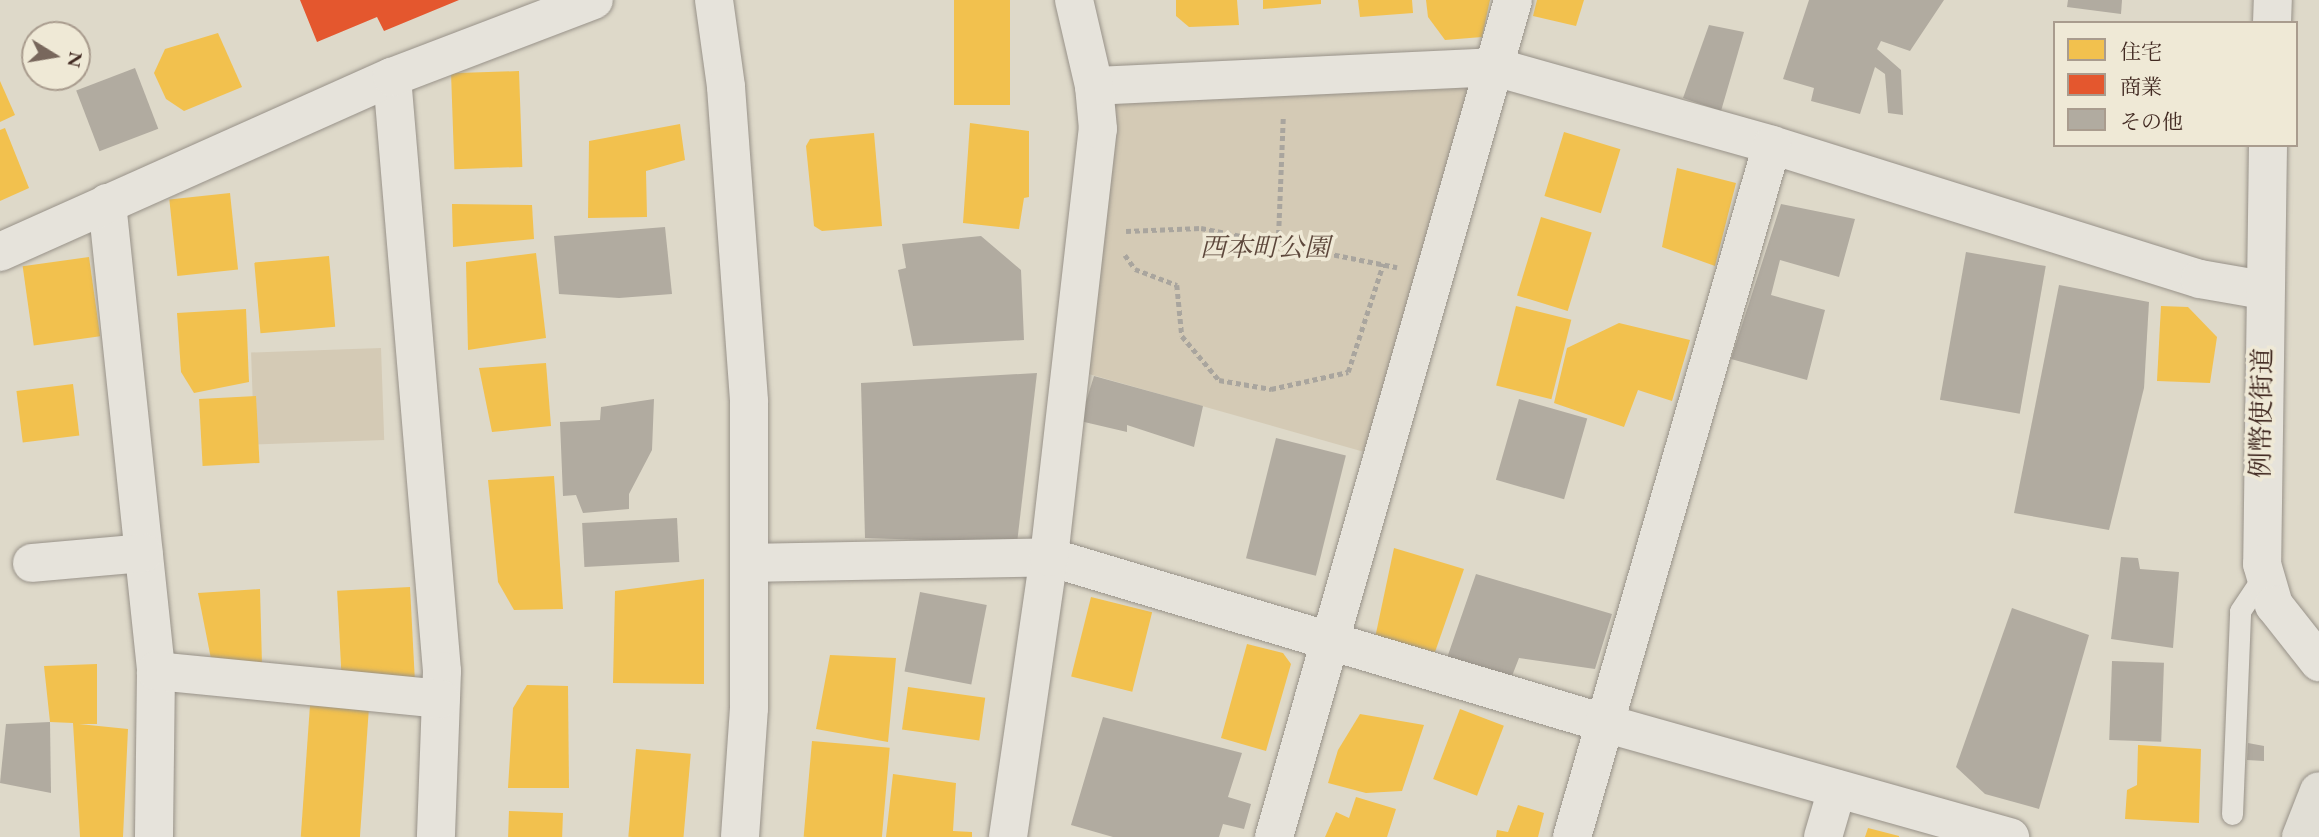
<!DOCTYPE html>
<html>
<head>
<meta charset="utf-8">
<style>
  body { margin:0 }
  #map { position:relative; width:2319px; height:837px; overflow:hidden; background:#ded9c9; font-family:"EB Garamond","Noto Serif JP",serif }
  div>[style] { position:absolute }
  .green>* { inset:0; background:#d4cab5; transform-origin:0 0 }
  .homes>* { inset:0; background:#f2c14e; transform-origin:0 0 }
  .shops>* { inset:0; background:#e4572e }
  .building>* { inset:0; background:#b1aba0; transform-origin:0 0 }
  .path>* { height:4.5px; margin-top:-2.25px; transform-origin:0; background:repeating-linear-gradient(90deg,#a9a59e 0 5px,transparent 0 8.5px) }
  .roads { filter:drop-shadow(0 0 2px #989289) drop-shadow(0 0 2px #989289) }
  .lane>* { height:21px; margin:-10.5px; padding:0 10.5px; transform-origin:10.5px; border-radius:10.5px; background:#e6e3db }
  .street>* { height:38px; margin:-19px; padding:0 19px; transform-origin:19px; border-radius:19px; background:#e6e3db }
  .secondary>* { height:38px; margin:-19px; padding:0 19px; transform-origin:19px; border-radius:19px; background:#e6e3db }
  .primary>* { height:38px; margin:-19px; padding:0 19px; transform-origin:19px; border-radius:19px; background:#e1ded5 }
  span { translate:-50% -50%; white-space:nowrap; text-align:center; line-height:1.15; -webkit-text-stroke:7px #efe9d6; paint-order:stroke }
  .park-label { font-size:26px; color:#5d473b; font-style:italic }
  .street-label { font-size:26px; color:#412921 }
  .legend { position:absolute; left:2053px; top:21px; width:245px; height:126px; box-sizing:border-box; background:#efe9d6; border:2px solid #a99c8e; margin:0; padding:9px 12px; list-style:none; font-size:21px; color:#412921 }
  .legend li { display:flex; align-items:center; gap:14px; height:35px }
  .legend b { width:35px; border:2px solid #a99c8e }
  .north { position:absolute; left:21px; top:21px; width:70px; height:70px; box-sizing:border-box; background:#efe9d6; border:2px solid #a99c8e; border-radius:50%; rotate:101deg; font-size:19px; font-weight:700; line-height:28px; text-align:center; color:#412921 }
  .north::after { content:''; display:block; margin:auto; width:24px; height:32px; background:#78675c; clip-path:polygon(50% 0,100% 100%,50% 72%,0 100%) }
</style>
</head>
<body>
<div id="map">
  <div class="green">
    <div style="clip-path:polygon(1495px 67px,1382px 457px,1071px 369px,1094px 86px)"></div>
    <div style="left:381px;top:348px;width:92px;height:130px;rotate:88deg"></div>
  </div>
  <div class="homes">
    <div style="left:954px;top:0;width:56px;height:105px"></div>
    <div style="clip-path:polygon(1176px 0,1237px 0,1239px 25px,1189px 27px,1176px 16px)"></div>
    <div style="clip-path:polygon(1263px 0,1321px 0,1321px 4px,1263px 9px)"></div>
    <div style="clip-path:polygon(1358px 0,1412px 0,1413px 13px,1360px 17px)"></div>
    <div style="clip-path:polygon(1426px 0,1490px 0,1482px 37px,1445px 40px,1428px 17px)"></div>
    <div style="clip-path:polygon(1537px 0,1584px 0,1576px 26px,1533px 16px)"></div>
    <div style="clip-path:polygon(218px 33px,242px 87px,184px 111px,166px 99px,154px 73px,165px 49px)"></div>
    <div style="left:519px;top:71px;width:96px;height:68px;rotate:88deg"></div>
    <div style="clip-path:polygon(0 81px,15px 115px,0 122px)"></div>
    <div style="clip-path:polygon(970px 123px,1029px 131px,1029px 197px,1024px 198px,1019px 229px,963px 223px)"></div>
    <div style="clip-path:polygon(680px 124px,685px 160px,646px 171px,647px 217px,588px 218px,589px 141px)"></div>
    <div style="clip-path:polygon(5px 128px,29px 188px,0 201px,0 130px)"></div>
    <div style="left:1564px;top:132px;width:59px;height:67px;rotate:17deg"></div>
    <div style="clip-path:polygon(874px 133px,882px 226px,822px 231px,814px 226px,806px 146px,810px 139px)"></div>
    <div style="clip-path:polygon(1677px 168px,1736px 183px,1715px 266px,1662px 247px)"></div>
    <div style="left:230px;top:193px;width:77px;height:61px;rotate:84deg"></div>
    <div style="clip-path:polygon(452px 204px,532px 205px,534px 239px,453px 247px)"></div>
    <div style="left:1541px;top:217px;width:53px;height:82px;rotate:17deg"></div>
    <div style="clip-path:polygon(536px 253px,546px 338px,468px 350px,466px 262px)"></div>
    <div style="left:329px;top:256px;width:71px;height:75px;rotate:85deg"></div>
    <div style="left:89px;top:257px;width:80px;height:67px;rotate:82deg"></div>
    <div style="left:1516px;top:306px;width:57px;height:82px;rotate:14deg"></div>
    <div style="clip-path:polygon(2161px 306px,2188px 307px,2217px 337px,2210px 383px,2157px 381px)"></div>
    <div style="clip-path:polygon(246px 309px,249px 382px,194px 393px,181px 372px,177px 313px)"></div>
    <div style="clip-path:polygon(1619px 323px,1690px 340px,1672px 401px,1638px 390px,1624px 427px,1554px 403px,1567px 348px)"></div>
    <div style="clip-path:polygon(546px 363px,551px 426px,492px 432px,479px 368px)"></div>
    <div style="left:73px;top:384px;width:52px;height:57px;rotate:83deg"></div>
    <div style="left:256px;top:396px;width:67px;height:57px;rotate:87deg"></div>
    <div style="clip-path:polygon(554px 476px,563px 609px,514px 610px,498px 582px,488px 480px)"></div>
    <div style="clip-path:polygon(1394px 548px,1464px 569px,1435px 652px,1375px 638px)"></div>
    <div style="clip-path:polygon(704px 579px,704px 684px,613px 683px,615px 591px)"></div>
    <div style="left:410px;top:587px;width:93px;height:73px;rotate:87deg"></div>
    <div style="clip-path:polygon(260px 589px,262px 665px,212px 664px,198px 593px)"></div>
    <div style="left:1091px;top:597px;width:63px;height:82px;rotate:14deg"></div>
    <div style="clip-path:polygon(1247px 644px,1283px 653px,1291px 664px,1266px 751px,1221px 738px)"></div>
    <div style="clip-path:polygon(830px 655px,896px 658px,888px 742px,816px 729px)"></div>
    <div style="clip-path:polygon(97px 664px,97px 724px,79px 724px,128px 729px,123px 837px,80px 837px,73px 723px,50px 722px,44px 666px)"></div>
    <div style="clip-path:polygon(527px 685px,568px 686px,569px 788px,508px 788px,513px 708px)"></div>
    <div style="left:908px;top:687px;width:78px;height:43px;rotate:8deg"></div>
    <div style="left:310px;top:705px;width:59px;height:132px;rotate:4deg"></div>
    <div style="left:1460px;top:709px;width:47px;height:75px;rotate:21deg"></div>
    <div style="clip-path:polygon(1360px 714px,1424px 725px,1402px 791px,1366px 793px,1328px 783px,1338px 750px)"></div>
    <div style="left:812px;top:741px;width:78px;height:96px;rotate:5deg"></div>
    <div style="clip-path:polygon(2138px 745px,2201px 749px,2199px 823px,2125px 819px,2127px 790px,2137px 785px)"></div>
    <div style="left:636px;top:749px;width:55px;height:88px;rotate:5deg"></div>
    <div style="clip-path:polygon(893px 774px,956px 783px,953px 831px,972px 832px,972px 837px,886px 837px)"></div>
    <div style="clip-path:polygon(1356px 797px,1396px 809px,1387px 837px,1325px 837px,1336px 812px,1349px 818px)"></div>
    <div style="clip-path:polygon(1518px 805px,1544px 813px,1538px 837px,1496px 837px,1497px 830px,1508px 832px)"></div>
    <div style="left:509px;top:811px;width:54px;height:26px;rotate:2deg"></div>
    <div style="clip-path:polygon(1868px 828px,1899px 836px,1899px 837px,1865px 837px)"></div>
  </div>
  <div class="shops">
    <div style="clip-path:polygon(300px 0,459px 0,384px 31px,377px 17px,317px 42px)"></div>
  </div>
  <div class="building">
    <div style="clip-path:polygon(1809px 0,1944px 0,1910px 51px,1881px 41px,1877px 49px,1901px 70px,1903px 115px,1888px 113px,1885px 74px,1875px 67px,1860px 114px,1811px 101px,1814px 88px,1783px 79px)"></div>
    <div style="clip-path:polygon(2068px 0,2122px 0,2121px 14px,2067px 7px)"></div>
    <div style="clip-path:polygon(1709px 25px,1744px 32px,1721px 111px,1683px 98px)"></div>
    <div style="left:135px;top:68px;width:65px;height:63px;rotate:69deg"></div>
    <div style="clip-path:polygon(1781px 204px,1855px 219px,1839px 277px,1780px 260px,1771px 295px,1825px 310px,1807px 380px,1731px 359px)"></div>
    <div style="clip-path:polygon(665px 227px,672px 294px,619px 298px,559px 294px,554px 236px)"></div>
    <div style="clip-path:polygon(981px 236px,1021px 270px,1024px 340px,913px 346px,898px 270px,906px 268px,902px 244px)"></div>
    <div style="left:1966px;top:252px;width:81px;height:150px;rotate:10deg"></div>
    <div style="clip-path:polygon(2059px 285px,2149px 302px,2144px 388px,2109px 530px,2014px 513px)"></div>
    <div style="clip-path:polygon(1037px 373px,1017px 543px,865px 538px,861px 383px)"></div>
    <div style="clip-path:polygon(1094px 376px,1203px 406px,1194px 447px,1127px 425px,1127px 432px,1080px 421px)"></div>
    <div style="clip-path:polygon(654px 399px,652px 450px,629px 494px,629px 509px,583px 513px,576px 495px,563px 496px,560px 422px,600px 420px,601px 407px)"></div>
    <div style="left:1519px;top:399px;width:71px;height:84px;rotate:16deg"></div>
    <div style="left:1276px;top:438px;width:72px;height:124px;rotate:14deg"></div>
    <div style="left:677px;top:518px;width:44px;height:95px;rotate:87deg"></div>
    <div style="clip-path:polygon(2121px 557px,2138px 558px,2140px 569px,2179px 572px,2173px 648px,2111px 639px)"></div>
    <div style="clip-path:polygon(1476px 574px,1612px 614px,1595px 669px,1519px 658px,1512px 676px,1447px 658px)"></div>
    <div style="left:920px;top:592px;width:68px;height:81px;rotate:11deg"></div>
    <div style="clip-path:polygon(2012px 608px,2089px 635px,2039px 809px,1985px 794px,1956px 767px)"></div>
    <div style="left:2112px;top:661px;width:52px;height:79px;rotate:2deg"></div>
    <div style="clip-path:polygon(1103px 717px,1242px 753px,1228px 797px,1251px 804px,1244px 829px,1223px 824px,1219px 837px,1113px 837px,1071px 825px)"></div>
    <div style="clip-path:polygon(50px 722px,51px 793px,0 783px,6px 724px)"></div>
    <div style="clip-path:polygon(2248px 743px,2264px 746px,2264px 761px,2247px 760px)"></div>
  </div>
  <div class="path">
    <div style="left:1126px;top:231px;width:75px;rotate:-2.3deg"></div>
    <div style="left:1201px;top:228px;width:200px;rotate:11.3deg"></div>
    <div style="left:1278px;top:243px;width:126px;rotate:-87.7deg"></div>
    <div style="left:1125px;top:255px;width:17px;rotate:54deg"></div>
    <div style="left:1135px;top:269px;width:45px;rotate:20.9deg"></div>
    <div style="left:1177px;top:285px;width:51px;rotate:84.4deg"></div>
    <div style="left:1182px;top:336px;width:57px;rotate:49.9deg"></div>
    <div style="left:1219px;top:380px;width:53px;rotate:9.8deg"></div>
    <div style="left:1271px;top:389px;width:79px;rotate:-12.4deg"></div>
    <div style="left:1348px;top:372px;width:114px;rotate:-72deg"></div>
  </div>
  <div class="roads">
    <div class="lane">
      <div style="left:2232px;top:814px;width:203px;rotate:-87.7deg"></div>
      <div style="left:2240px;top:611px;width:43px;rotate:-56.3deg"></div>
    </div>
    <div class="street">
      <div style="left:392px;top:77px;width:596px;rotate:85.19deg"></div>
      <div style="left:442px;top:671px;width:166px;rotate:92.1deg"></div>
      <div style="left:1094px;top:86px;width:401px;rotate:-2.7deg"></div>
      <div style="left:1495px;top:67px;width:288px;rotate:15.7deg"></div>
      <div style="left:1772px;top:145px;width:448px;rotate:17.4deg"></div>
      <div style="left:2200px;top:279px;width:64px;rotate:9.9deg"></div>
      <div style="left:107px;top:203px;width:471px;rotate:84deg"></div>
      <div style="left:156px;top:671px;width:166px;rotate:90.7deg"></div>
      <div style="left:0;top:252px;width:429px;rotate:-24.1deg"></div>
      <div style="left:392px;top:77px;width:216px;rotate:-20.9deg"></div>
      <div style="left:32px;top:563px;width:112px;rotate:-5.1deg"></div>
      <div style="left:750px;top:563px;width:299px;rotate:-1.1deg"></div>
      <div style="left:1049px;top:557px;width:579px;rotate:16.65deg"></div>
      <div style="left:1604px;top:723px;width:422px;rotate:15.7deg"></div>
      <div style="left:156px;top:671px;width:286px;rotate:5.6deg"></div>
      <div style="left:1008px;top:837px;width:283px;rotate:-81.7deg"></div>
      <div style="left:1049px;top:557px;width:431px;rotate:-83.5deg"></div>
      <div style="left:1098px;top:129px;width:43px;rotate:-95.3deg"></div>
      <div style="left:1094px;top:86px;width:88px;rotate:-103.1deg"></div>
      <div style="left:1274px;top:837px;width:870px;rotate:-74.06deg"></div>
      <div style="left:1572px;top:837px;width:720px;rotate:-73.88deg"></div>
      <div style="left:1823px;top:837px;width:50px;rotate:-73.7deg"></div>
    </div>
    <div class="secondary">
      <div style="left:714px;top:0;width:88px;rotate:82.1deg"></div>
      <div style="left:726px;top:87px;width:316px;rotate:85.8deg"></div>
      <div style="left:749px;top:402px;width:306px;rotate:90deg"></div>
      <div style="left:749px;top:708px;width:129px;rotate:94deg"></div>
      <div style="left:2272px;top:23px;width:23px;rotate:-88deg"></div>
      <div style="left:2268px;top:145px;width:419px;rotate:90.8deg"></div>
      <div style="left:2262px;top:564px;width:43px;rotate:73.7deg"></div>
      <div style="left:2274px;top:605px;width:73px;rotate:51.7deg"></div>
    </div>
    <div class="primary">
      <div style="left:2301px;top:837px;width:49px;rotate:-68.6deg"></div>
    </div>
  </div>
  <div class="park-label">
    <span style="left:1265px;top:248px">西本町公園</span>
  </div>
  <div class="street-label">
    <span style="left:2262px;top:413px;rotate:-89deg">例幣使街道</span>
  </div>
  <ul class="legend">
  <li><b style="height:19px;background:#f2c14e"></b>住宅</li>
  <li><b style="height:19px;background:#e4572e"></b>商業</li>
  <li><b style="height:19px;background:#b1aba0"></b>その他</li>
  </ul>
  <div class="north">N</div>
</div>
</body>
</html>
